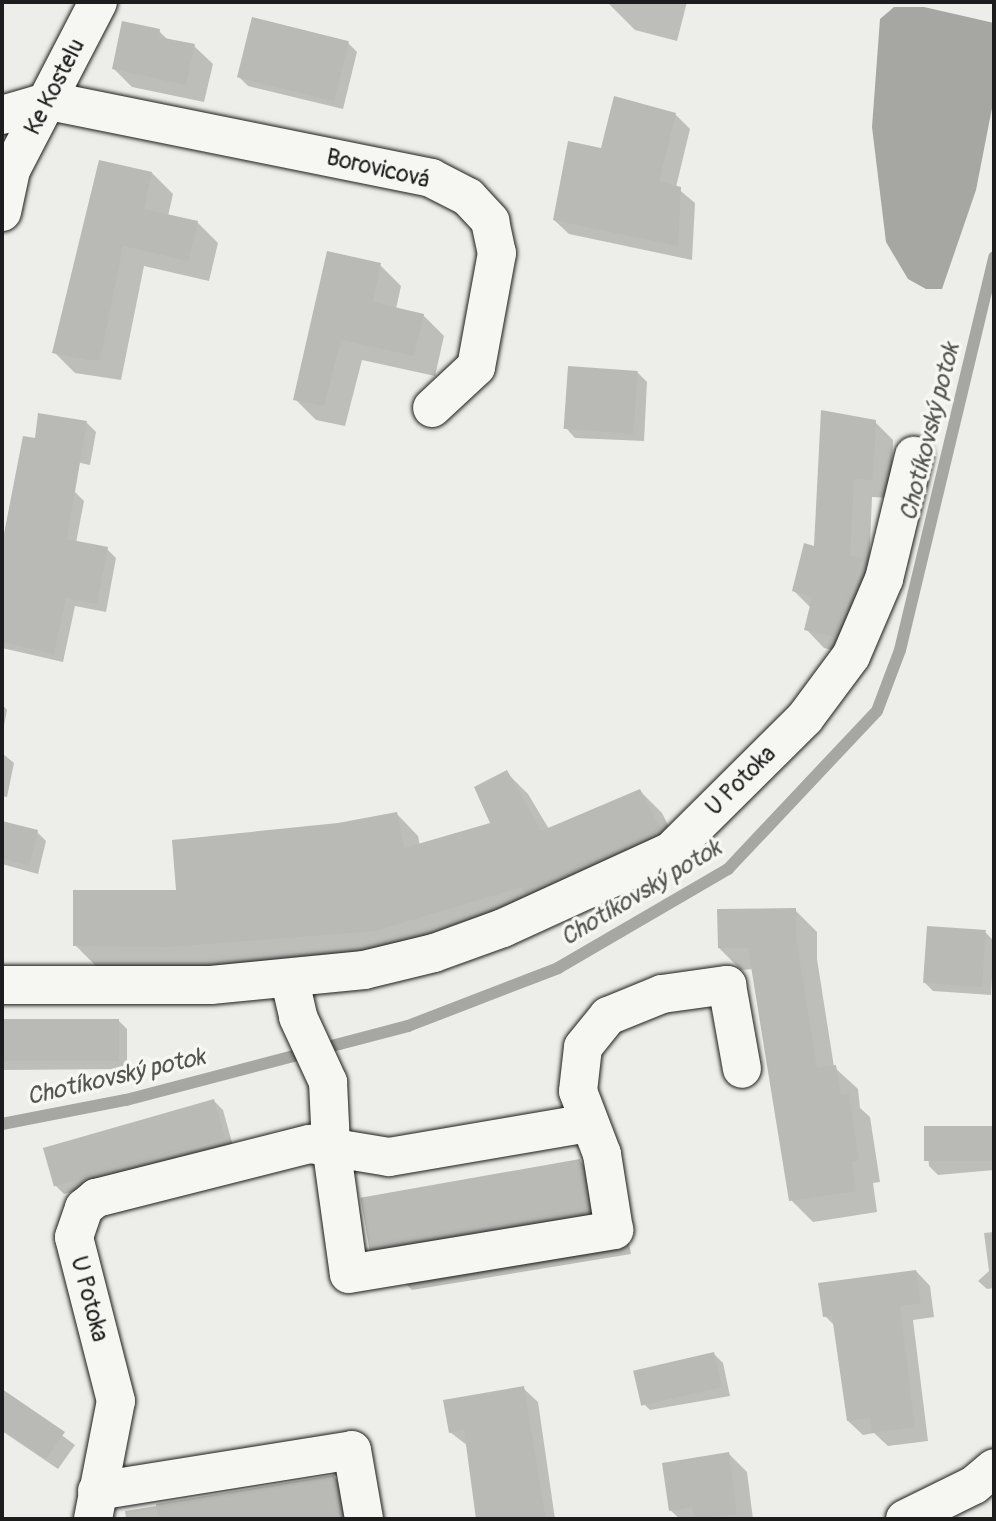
<!DOCTYPE html>
<html>
<head>
<meta charset="utf-8">
<style>
  body { margin:0 }
  #map { position:relative; width:996px; height:1521px; overflow:hidden; background:#edede9; font-family:Pangolin,sans-serif }
  div>[style] { position:absolute }
  .water>* { inset:0; background:#a6a6a3 }
  .shadow>* { inset:0; background:#0003 }
  .stream>* { height:12px; margin:-6px; padding:0 6px; transform-origin:6px; border-radius:6px; background:#a6a6a3 }
  .building>* { inset:0; background:#b9b9b6; transform-origin:0 0 }
  .roads { filter:drop-shadow(0 0 2px #1c1c1c) drop-shadow(0 0 2px #1c1c1c) }
  .minor>* { height:38px; margin:-19px; padding:0 19px; transform-origin:19px; border-radius:19px; background:#f6f6f2 }
  .tertiary>* { height:38px; margin:-19px; padding:0 19px; transform-origin:19px; border-radius:19px; background:#f6f6f2 }
  span { translate:-50% -50%; white-space:nowrap; text-align:center; line-height:1.15; -webkit-text-stroke:7px #f6f6f2; paint-order:stroke }
  .street-label { font-size:23px; color:#1c1c1c }
  .water-label { font-size:24px; color:#535352; font-style:italic }
  .frame { position:absolute; inset:0; border:4px solid #1c1c1c; pointer-events:none }
</style>
</head>
<body>
<div id="map">
  <div class="water">
    <div style="clip-path:polygon(894px 7px,924px 7px,994px 23px,994px 98px,976px 190px,942px 289px,926px 289px,908px 279px,886px 242px,872px 127px,880px 19px)"></div>
  </div>
  <div class="shadow">
    <div style="clip-path:polygon(607px 2px,687px 2px,677px 41px,635px 30px)"></div>
    <div style="clip-path:polygon(159px 31px,169px 41px,194px 46px,213px 64px,204px 102px,132px 87px,114px 69px)"></div>
    <div style="clip-path:polygon(348px 43px,357px 52px,343px 109px,248px 86px,239px 77px)"></div>
    <div style="clip-path:polygon(675px 114px,690px 129px,676px 187px,695px 203px,692px 260px,569px 234px,554px 220px,602px 150px)"></div>
    <div style="clip-path:polygon(152px 173px,173px 194px,168px 216px,197px 222px,218px 243px,209px 281px,144px 266px,121px 380px,75px 373px,54px 352px)"></div>
    <div style="clip-path:polygon(380px 265px,401px 286px,396px 309px,423px 315px,444px 336px,435px 376px,362px 360px,345px 426px,316px 420px,295px 399px)"></div>
    <div style="clip-path:polygon(638px 373px,647px 382px,644px 441px,575px 438px,566px 428px)"></div>
    <div style="clip-path:polygon(875px 422px,893px 440px,891px 498px,872px 497px,869px 567px,854px 655px,824px 648px,806px 629px,811px 608px,794px 591px)"></div>
    <div style="clip-path:polygon(87px 423px,96px 432px,90px 465px,44px 455px)"></div>
    <div style="clip-path:polygon(15px 487px,75px 492px,84px 501px,76px 543px,107px 549px,116px 558px,106px 612px,75px 606px,63px 662px,2px 648px,2px 553px)"></div>
    <div style="clip-path:polygon(2px 704px,7px 710px,2px 736px)"></div>
    <div style="clip-path:polygon(2px 753px,14px 763px,7px 797px,2px 796px)"></div>
    <div style="clip-path:polygon(506px 772px,528px 794px,549px 829px,640px 791px,662px 813px,682px 853px,396px 953px,192px 968px,97px 967px,75px 945px,177px 892px,338px 825px,396px 813px,418px 836px,420px 846px,493px 824px)"></div>
    <div style="clip-path:polygon(2px 822px,37px 832px,46px 841px,38px 874px,2px 864px)"></div>
    <div style="clip-path:polygon(795px 910px,817px 932px,817px 959px,834px 1067px,858px 1089px,860px 1108px,870px 1117px,880px 1182px,873px 1183px,877px 1212px,813px 1222px,791px 1200px,754px 969px,741px 970px,719px 948px)"></div>
    <div style="clip-path:polygon(985px 932px,994px 941px,991px 995px,933px 991px,924px 982px)"></div>
    <div style="clip-path:polygon(118px 1020px,127px 1029px,127px 1069px,2px 1070px,2px 1021px)"></div>
    <div style="clip-path:polygon(214px 1101px,223px 1110px,233px 1146px,64px 1194px,55px 1185px)"></div>
    <div style="clip-path:polygon(994px 1128px,994px 1170px,938px 1175px,929px 1166px,926px 1134px)"></div>
    <div style="clip-path:polygon(580px 1161px,622px 1203px,631px 1254px,412px 1290px,370px 1248px)"></div>
    <div style="clip-path:polygon(994px 1232px,994px 1288px,987px 1289px,978px 1281px,989px 1271px,984px 1233px)"></div>
    <div style="clip-path:polygon(916px 1271px,930px 1286px,934px 1317px,913px 1320px,928px 1441px,888px 1446px,874px 1433px,863px 1435px,848px 1421px,835px 1326px,825px 1316px)"></div>
    <div style="clip-path:polygon(714px 1354px,723px 1363px,730px 1396px,650px 1410px,641px 1401px)"></div>
    <div style="clip-path:polygon(523px 1388px,538px 1402px,555px 1519px,478px 1519px,468px 1446px,450px 1432px)"></div>
    <div style="clip-path:polygon(2px 1391px,75px 1445px,58px 1469px,2px 1431px)"></div>
    <div style="clip-path:polygon(729px 1454px,747px 1472px,753px 1519px,680px 1519px,670px 1510px)"></div>
    <div style="clip-path:polygon(334px 1477px,376px 1519px,126px 1519px,125px 1511px)"></div>
  </div>
  <div class="stream">
    <div style="left:2px;top:1124px;width:126px;rotate:-11deg"></div>
    <div style="left:126px;top:1100px;width:292px;rotate:-14.7deg"></div>
    <div style="left:408px;top:1026px;width:161px;rotate:-21.1deg"></div>
    <div style="left:558px;top:968px;width:197px;rotate:-30.2deg"></div>
    <div style="left:728px;top:869px;width:217px;rotate:-46.7deg"></div>
    <div style="left:877px;top:711px;width:65px;rotate:-69.3deg"></div>
    <div style="left:900px;top:650px;width:404px;rotate:-76.5deg"></div>
  </div>
  <div class="building">
    <div style="left:252px;top:17px;width:100px;height:62px;rotate:14deg"></div>
    <div style="clip-path:polygon(122px 21px,160px 29px,159px 37px,195px 44px,186px 85px,112px 69px)"></div>
    <div style="clip-path:polygon(614px 96px,676px 113px,659px 181px,681px 187px,678px 246px,553px 220px,568px 141px,601px 148px)"></div>
    <div style="clip-path:polygon(99px 160px,152px 172px,144px 209px,198px 221px,188px 261px,123px 246px,100px 360px,87px 360px,52px 353px)"></div>
    <div style="clip-path:polygon(327px 251px,381px 263px,373px 302px,424px 314px,414px 356px,341px 340px,324px 406px,293px 400px)"></div>
    <div style="left:568px;top:366px;width:70px;height:63px;rotate:4deg"></div>
    <div style="clip-path:polygon(821px 410px,876px 420px,873px 480px,854px 479px,850px 555px,862px 558px,835px 637px,804px 630px,812px 597px,792px 591px,804px 543px,814px 546px)"></div>
    <div style="clip-path:polygon(38px 413px,87px 421px,67px 539px,108px 547px,97px 604px,66px 598px,54px 654px,2px 642px,2px 544px,23px 436px,35px 438px)"></div>
    <div style="clip-path:polygon(507px 770px,541px 831px,640px 789px,661px 830px,525px 894px,522px 887px,375px 931px,169px 947px,73px 946px,73px 890px,176px 890px,172px 840px,338px 823px,397px 812px,404px 848px,490px 823px,474px 787px)"></div>
    <div style="clip-path:polygon(2px 821px,38px 830px,29px 866px,2px 858px)"></div>
    <div style="clip-path:polygon(796px 908px,796px 936px,817px 1068px,836px 1065px,841px 1095px,849px 1094px,859px 1160px,852px 1162px,856px 1191px,789px 1201px,748px 948px,718px 948px,717px 909px)"></div>
    <div style="left:927px;top:926px;width:59px;height:57px;rotate:4deg"></div>
    <div style="left:2px;top:1019px;width:117px;height:42px"></div>
    <div style="left:214px;top:1099px;width:40px;height:178px;rotate:74deg"></div>
    <div style="left:994px;top:1126px;width:35px;height:70px;rotate:90deg"></div>
    <div style="left:580px;top:1159px;width:54px;height:223px;rotate:80deg"></div>
    <div style="clip-path:polygon(916px 1270px,921px 1303px,900px 1306px,915px 1427px,872px 1433px,870px 1418px,847px 1421px,832px 1316px,823px 1317px,818px 1283px)"></div>
    <div style="left:714px;top:1352px;width:36px;height:83px;rotate:77deg"></div>
    <div style="clip-path:polygon(524px 1386px,546px 1519px,476px 1519px,464px 1430px,449px 1433px,443px 1400px)"></div>
    <div style="clip-path:polygon(2px 1389px,65px 1432px,46px 1459px,2px 1429px)"></div>
    <div style="clip-path:polygon(729px 1452px,737px 1514px,694px 1519px,692px 1507px,669px 1511px,662px 1463px)"></div>
    <div style="clip-path:polygon(334px 1475px,342px 1519px,158px 1519px,156px 1504px)"></div>
  </div>
  <div class="roads">
    <div class="minor">
      <div style="left:2px;top:115px;width:50px;rotate:-16.3deg"></div>
      <div style="left:50px;top:101px;width:389px;rotate:11.4deg"></div>
      <div style="left:431px;top:178px;width:42px;rotate:27.2deg"></div>
      <div style="left:468px;top:197px;width:33px;rotate:47deg"></div>
      <div style="left:490px;top:221px;width:33px;rotate:78deg"></div>
      <div style="left:497px;top:253px;width:116px;rotate:100.4deg"></div>
      <div style="left:476px;top:367px;width:60px;rotate:137deg"></div>
      <div style="left:2px;top:212px;width:43px;rotate:-77.9deg"></div>
      <div style="left:11px;top:170px;width:189px;rotate:-62.6deg"></div>
      <div style="left:290px;top:981px;width:37px;rotate:77deg"></div>
      <div style="left:298px;top:1017px;width:72px;rotate:65.2deg"></div>
      <div style="left:328px;top:1082px;width:63px;rotate:87.3deg"></div>
      <div style="left:331px;top:1145px;width:130px;rotate:82.1deg"></div>
      <div style="left:349px;top:1274px;width:269px;rotate:-9.4deg"></div>
      <div style="left:614px;top:1230px;width:77px;rotate:-99deg"></div>
      <div style="left:602px;top:1154px;width:67px;rotate:-110.9deg"></div>
      <div style="left:578px;top:1091px;width:44px;rotate:-83.5deg"></div>
      <div style="left:583px;top:1047px;width:40px;rotate:-51deg"></div>
      <div style="left:608px;top:1016px;width:58px;rotate:-22.2deg"></div>
      <div style="left:662px;top:994px;width:66px;rotate:-7.9deg"></div>
      <div style="left:727px;top:985px;width:85px;rotate:79.9deg"></div>
      <div style="left:2px;top:985px;width:209px"></div>
      <div style="left:211px;top:985px;width:154px;rotate:-5.6deg"></div>
      <div style="left:364px;top:970px;width:72px;rotate:-13.7deg"></div>
      <div style="left:434px;top:953px;width:73px;rotate:-19.9deg"></div>
      <div style="left:503px;top:928px;width:185px;rotate:-24.6deg"></div>
      <div style="left:671px;top:851px;width:189px;rotate:-44.8deg"></div>
      <div style="left:805px;top:718px;width:77px;rotate:-53.4deg"></div>
      <div style="left:851px;top:656px;width:84px;rotate:-66.8deg"></div>
      <div style="left:884px;top:579px;width:127px;rotate:-76.3deg"></div>
      <div style="left:97px;top:1491px;width:258px;rotate:-9.1deg"></div>
      <div style="left:352px;top:1450px;width:70px;rotate:80.1deg"></div>
      <div style="left:93px;top:1519px;width:120px;rotate:-79deg"></div>
      <div style="left:116px;top:1401px;width:169px;rotate:-104.4deg"></div>
      <div style="left:74px;top:1237px;width:31px;rotate:-71deg"></div>
      <div style="left:84px;top:1208px;width:16px;rotate:-40deg"></div>
      <div style="left:96px;top:1198px;width:221px;rotate:-14.2deg"></div>
      <div style="left:310px;top:1144px;width:80px;rotate:9.3deg"></div>
      <div style="left:389px;top:1157px;width:201px;rotate:-9.7deg"></div>
    </div>
    <div class="tertiary">
      <div style="left:905px;top:1519px;width:77px;rotate:-26.2deg"></div>
      <div style="left:974px;top:1485px;width:26px;rotate:-40deg"></div>
    </div>
  </div>
  <div class="street-label">
    <span style="left:55px;top:87px;rotate:-63deg">Ke Kostelu</span>
    <span style="left:378px;top:169px;rotate:13deg">Borovicová</span>
    <span style="left:741px;top:781px;rotate:-45deg">U Potoka</span>
    <span style="left:89px;top:1299px;rotate:75deg">U Potoka</span>
  </div>
  <div class="water-label">
    <span style="left:930px;top:432px;rotate:-76deg">Chotíkovský potok</span>
    <span style="left:641px;top:893px;rotate:-31deg">Chotíkovský potok</span>
    <span style="left:116px;top:1077px;rotate:-13deg">Chotíkovský potok</span>
  </div>
  <div class="frame"></div>
</div>
</body>
</html>
